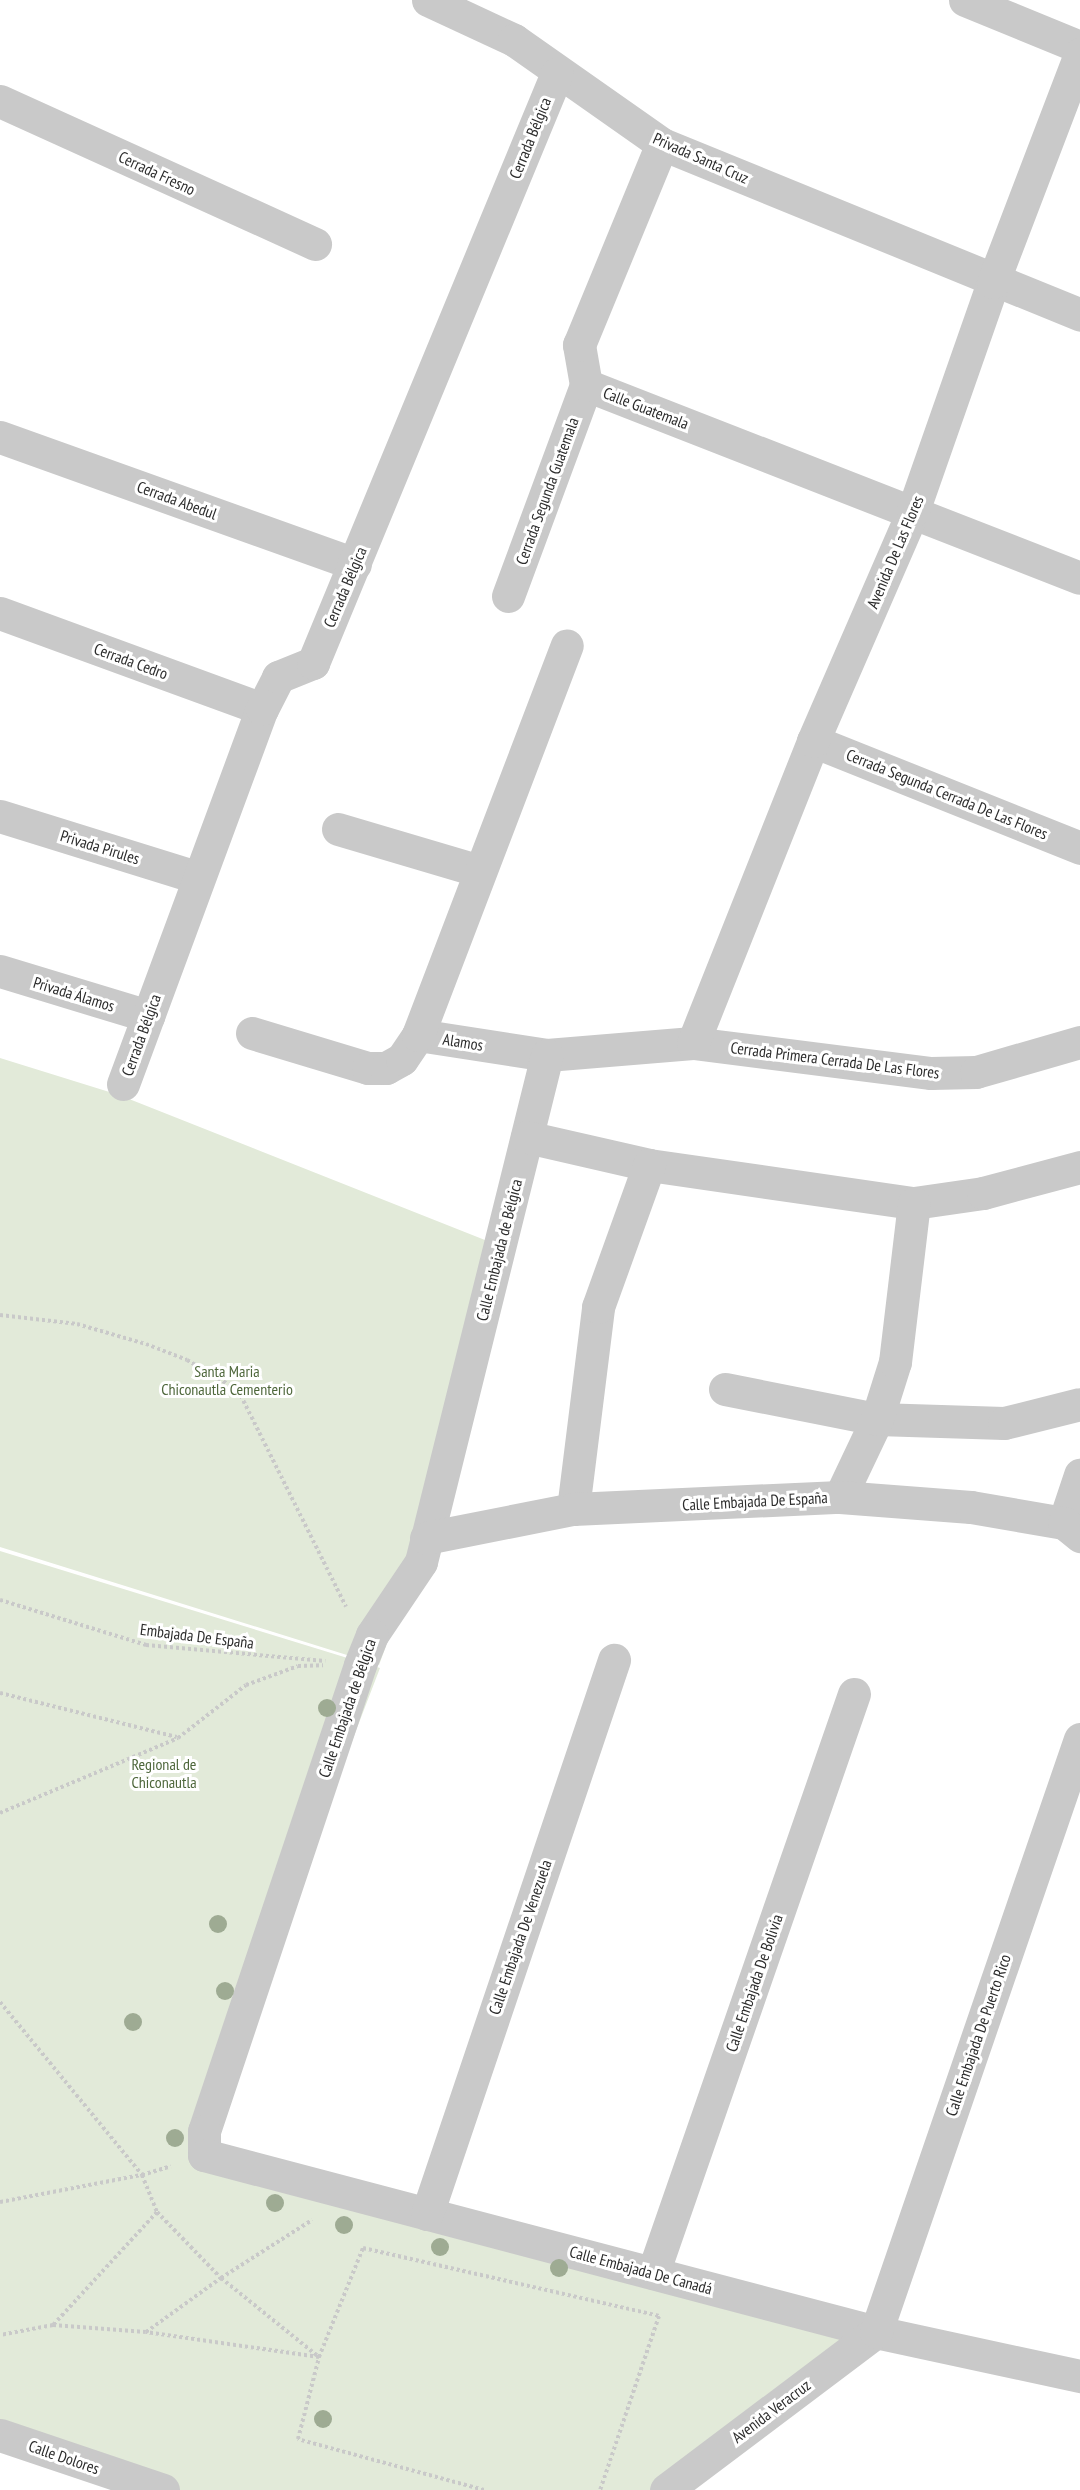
<!DOCTYPE html>
<html>
<head>
<meta charset="utf-8">
<style>
  body { margin:0 }
  #map { position:relative; width:1080px; height:2490px; overflow:hidden; background:#fff; font-family:"PT Sans Narrow",sans-serif }
  div>[style] { position:absolute }
  .green>* { inset:0; background:#e2ead9 }
  .path>* { height:4px; margin-top:-2px; transform-origin:0; background:repeating-linear-gradient(90deg,#c9c9c9 0 3px,transparent 0 6px) }
  .minor>* { height:33px; margin:-16.5px; padding:0 16.5px; transform-origin:16.5px; border-radius:16.5px; background:#c9c9c9 }
  .trees>* { width:18px; height:18px; margin:-9px; border-radius:50%; background:#9eab93 }
  span { translate:-50% -50%; white-space:nowrap; text-align:center; line-height:1.15; -webkit-text-stroke:6px #fff; paint-order:stroke }
  .street-label { font-size:16px; color:#2c2c2c }
  .park-label { font-size:16px; color:#4e673b }
</style>
</head>
<body>
<div id="map">
  <div class="green">
    <i style="clip-path:polygon(0 1058px,119px 1095px,495px 1244px,419px 1561px,384px 1619px,386px 1646px,379px 1665px,0 1547px)"></i>
    <i style="clip-path:polygon(0 1551px,380px 1668px,202px 2132px,202px 2156px,876px 2334px,666px 2490px,178px 2490px,0 2427px)"></i>
  </div>
  <div class="path">
    <i style="left:0;top:1315px;width:78px;rotate:6.7deg"></i>
    <i style="left:77px;top:1324px;width:72px;rotate:16.2deg"></i>
    <i style="left:146px;top:1344px;width:44px;rotate:21.3deg"></i>
    <i style="left:187px;top:1360px;width:59px;rotate:30.5deg"></i>
    <i style="left:238px;top:1390px;width:242px;rotate:63.5deg"></i>
    <i style="left:0;top:1600px;width:153px;rotate:17.1deg"></i>
    <i style="left:146px;top:1645px;width:180px;rotate:5.1deg"></i>
    <i style="left:0;top:1693px;width:182px;rotate:14deg"></i>
    <i style="left:0;top:1813px;width:193px;rotate:-22.8deg"></i>
    <i style="left:178px;top:1738px;width:86px;rotate:-37.9deg"></i>
    <i style="left:246px;top:1685px;width:55px;rotate:-20.1deg"></i>
    <i style="left:298px;top:1666px;width:25px;rotate:-2deg"></i>
    <i style="left:0;top:2002px;width:224px;rotate:50.6deg"></i>
    <i style="left:142px;top:2175px;width:30px;rotate:-17deg"></i>
    <i style="left:0;top:2202px;width:145px;rotate:-10.8deg"></i>
    <i style="left:142px;top:2175px;width:40px;rotate:68deg"></i>
    <i style="left:157px;top:2212px;width:154px;rotate:132.6deg"></i>
    <i style="left:53px;top:2325px;width:54px;rotate:169.3deg"></i>
    <i style="left:157px;top:2212px;width:92px;rotate:45.9deg"></i>
    <i style="left:221px;top:2278px;width:108px;rotate:-32.5deg"></i>
    <i style="left:53px;top:2325px;width:93px;rotate:4.3deg"></i>
    <i style="left:146px;top:2332px;width:92px;rotate:-35.8deg"></i>
    <i style="left:221px;top:2278px;width:126px;rotate:38.9deg"></i>
    <i style="left:319px;top:2357px;width:175px;rotate:-171.8deg"></i>
    <i style="left:484px;top:2490px;width:193px;rotate:-164.7deg"></i>
    <i style="left:298px;top:2439px;width:85px;rotate:-75.6deg"></i>
    <i style="left:319px;top:2357px;width:118px;rotate:-68deg"></i>
    <i style="left:363px;top:2248px;width:304px;rotate:12.9deg"></i>
    <i style="left:659px;top:2316px;width:184px;rotate:108.7deg"></i>
  </div>
  <div class="minor">
    <i style="left:428px;top:0;width:95px;rotate:24.9deg"></i>
    <i style="left:514px;top:40px;width:181px;rotate:35.1deg"></i>
    <i style="left:662px;top:144px;width:452px;rotate:22.2deg"></i>
    <i style="left:965px;top:0;width:124px;rotate:22.2deg"></i>
    <i style="left:0;top:101px;width:346px;rotate:24.4deg"></i>
    <i style="left:586px;top:385px;width:530px;rotate:21.34deg"></i>
    <i style="left:0;top:437px;width:377px;rotate:19.7deg"></i>
    <i style="left:508px;top:596px;width:225px;rotate:-69.7deg"></i>
    <i style="left:586px;top:385px;width:41px;rotate:-99.9deg"></i>
    <i style="left:579px;top:345px;width:217px;rotate:-67.6deg"></i>
    <i style="left:0;top:613px;width:279px;rotate:20.1deg"></i>
    <i style="left:813px;top:741px;width:288px;rotate:21.8deg"></i>
    <i style="left:0;top:816px;width:208px;rotate:17.3deg"></i>
    <i style="left:338px;top:829px;width:148px;rotate:16.5deg"></i>
    <i style="left:0;top:971px;width:155px;rotate:16.9deg"></i>
    <i style="left:252px;top:1033px;width:121px;rotate:16.8deg"></i>
    <i style="left:368px;top:1068px;width:18px"></i>
    <i style="left:386px;top:1068px;width:18px;rotate:-29deg"></i>
    <i style="left:402px;top:1059px;width:29px;rotate:-56deg"></i>
    <i style="left:418px;top:1035px;width:131px;rotate:8.8deg"></i>
    <i style="left:547px;top:1055px;width:146px;rotate:-4.7deg"></i>
    <i style="left:693px;top:1043px;width:240px;rotate:7.2deg"></i>
    <i style="left:931px;top:1073px;width:45px;rotate:-1.3deg"></i>
    <i style="left:976px;top:1072px;width:108px;rotate:-16.1deg"></i>
    <i style="left:418px;top:1035px;width:417px;rotate:-69.1deg"></i>
    <i style="left:693px;top:1043px;width:325px;rotate:-68.3deg"></i>
    <i style="left:813px;top:741px;width:251px;rotate:-66.5deg"></i>
    <i style="left:913px;top:511px;width:243px;rotate:-70.7deg"></i>
    <i style="left:993px;top:282px;width:244px;rotate:-69.1deg"></i>
    <i style="left:547px;top:1055px;width:522px;rotate:103.96deg"></i>
    <i style="left:421px;top:1562px;width:88px;rotate:123.9deg"></i>
    <i style="left:372px;top:1635px;width:32px;rotate:112deg"></i>
    <i style="left:360px;top:1665px;width:491px;rotate:108.5deg"></i>
    <i style="left:204px;top:2131px;width:24px;rotate:90deg"></i>
    <i style="left:204px;top:2155px;width:695px;rotate:14.76deg"></i>
    <i style="left:876px;top:2332px;width:209px;rotate:12.2deg"></i>
    <i style="left:123px;top:1084px;width:400px;rotate:-69.7deg"></i>
    <i style="left:262px;top:709px;width:36px;rotate:-63deg"></i>
    <i style="left:278px;top:677px;width:38px;rotate:-22deg"></i>
    <i style="left:313px;top:663px;width:638px;rotate:-67.53deg"></i>
    <i style="left:527px;top:1137px;width:125px;rotate:12.9deg"></i>
    <i style="left:649px;top:1165px;width:268px;rotate:8.2deg"></i>
    <i style="left:914px;top:1203px;width:70px;rotate:-8.2deg"></i>
    <i style="left:983px;top:1193px;width:100px;rotate:-15deg"></i>
    <i style="left:725px;top:1389px;width:155px;rotate:11.2deg"></i>
    <i style="left:877px;top:1419px;width:127px;rotate:1.8deg"></i>
    <i style="left:1004px;top:1423px;width:78px;rotate:-14deg"></i>
    <i style="left:840px;top:1497px;width:86px;rotate:-64.6deg"></i>
    <i style="left:877px;top:1419px;width:60px;rotate:-72.5deg"></i>
    <i style="left:895px;top:1362px;width:160px;rotate:-83.2deg"></i>
    <i style="left:573px;top:1509px;width:204px;rotate:-82.9deg"></i>
    <i style="left:598px;top:1307px;width:151px;rotate:-70.2deg"></i>
    <i style="left:1064px;top:1523px;width:51px;rotate:-71.6deg"></i>
    <i style="left:426px;top:1538px;width:150px;rotate:-11.2deg"></i>
    <i style="left:573px;top:1509px;width:267px;rotate:-2.6deg"></i>
    <i style="left:840px;top:1497px;width:131px;rotate:4.4deg"></i>
    <i style="left:971px;top:1507px;width:94px;rotate:9.8deg"></i>
    <i style="left:1064px;top:1523px;width:21px;rotate:39deg"></i>
    <i style="left:427px;top:2214px;width:585px;rotate:-71.35deg"></i>
    <i style="left:653px;top:2273px;width:613px;rotate:-70.86deg"></i>
    <i style="left:0;top:2435px;width:172px;rotate:18.6deg"></i>
    <i style="left:666px;top:2490px;width:263px;rotate:-37deg"></i>
    <i style="left:876px;top:2332px;width:627px;rotate:-71.02deg"></i>
  </div>
  <div class="trees">
    <i style="left:327px;top:1708px"></i>
    <i style="left:218px;top:1924px"></i>
    <i style="left:225px;top:1991px"></i>
    <i style="left:133px;top:2022px"></i>
    <i style="left:175px;top:2138px"></i>
    <i style="left:275px;top:2203px"></i>
    <i style="left:344px;top:2225px"></i>
    <i style="left:440px;top:2247px"></i>
    <i style="left:559px;top:2268px"></i>
    <i style="left:323px;top:2419px"></i>
  </div>
  <div class="street-label">
    <span style="left:530px;top:138px;rotate:-68deg">Cerrada Bélgica</span>
    <span style="left:701px;top:158px;rotate:24deg">Privada Santa Cruz</span>
    <span style="left:157px;top:173px;rotate:25deg">Cerrada Fresno</span>
    <span style="left:646px;top:408px;rotate:21deg">Calle Guatemala</span>
    <span style="left:547px;top:491px;rotate:-70deg">Cerrada Segunda Guatemala</span>
    <span style="left:177px;top:500px;rotate:20deg">Cerrada Abedul</span>
    <span style="left:895px;top:552px;rotate:-67deg">Avenida De Las Flores</span>
    <span style="left:345px;top:587px;rotate:-67deg">Cerrada Bélgica</span>
    <span style="left:131px;top:661px;rotate:20deg">Cerrada Cedro</span>
    <span style="left:947px;top:794px;rotate:22deg">Cerrada Segunda Cerrada De Las Flores</span>
    <span style="left:100px;top:847px;rotate:17deg">Privada Pirules</span>
    <span style="left:74px;top:994px;rotate:17deg">Privada Álamos</span>
    <span style="left:141px;top:1035px;rotate:-70deg">Cerrada Bélgica</span>
    <span style="left:463px;top:1042px;rotate:9deg">Alamos</span>
    <span style="left:835px;top:1060px;rotate:7deg">Cerrada Primera Cerrada De Las Flores</span>
    <span style="left:499px;top:1250px;rotate:-76deg">Calle Embajada de Bélgica</span>
    <span style="left:755px;top:1501px;rotate:-3deg">Calle Embajada De España</span>
    <span style="left:197px;top:1636px;rotate:7deg">Embajada De España</span>
    <span style="left:347px;top:1708px;rotate:-71deg">Calle Embajada de Bélgica</span>
    <span style="left:520px;top:1937px;rotate:-71deg">Calle Embajada De Venezuela</span>
    <span style="left:754px;top:1983px;rotate:-71deg">Calle Embajada De Bolivia</span>
    <span style="left:978px;top:2035px;rotate:-71deg">Calle Embajada De Puerto Rico</span>
    <span style="left:641px;top:2270px;rotate:15deg">Calle Embajada De Canadá</span>
    <span style="left:771px;top:2411px;rotate:-37deg">Avenida Veracruz</span>
    <span style="left:64px;top:2457px;rotate:19deg">Calle Dolores</span>
  </div>
  <div class="park-label">
    <span style="left:227px;top:1380px">Santa Maria<br>Chiconautla Cementerio</span>
    <span style="left:164px;top:1773px">Regional de<br>Chiconautla</span>
  </div>
</div>
</body>
</html>
